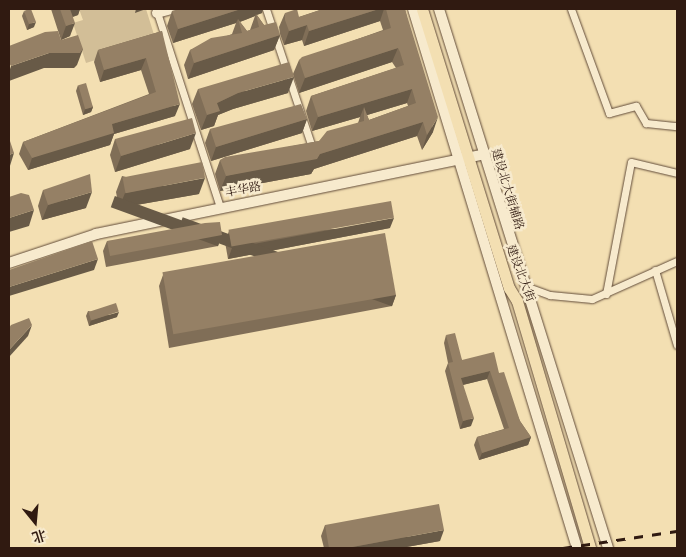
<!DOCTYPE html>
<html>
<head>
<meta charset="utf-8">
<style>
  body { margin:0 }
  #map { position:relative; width:686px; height:557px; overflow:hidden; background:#f3dfb2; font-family:"Libre Caslon Text","Noto Serif SC",serif }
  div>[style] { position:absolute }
  .green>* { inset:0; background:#d2be97 }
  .roads { filter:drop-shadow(0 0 1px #614b39) drop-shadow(0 0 1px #614b39) }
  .street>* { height:7px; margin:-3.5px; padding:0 3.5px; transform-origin:3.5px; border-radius:3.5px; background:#f7eacd }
  .secondary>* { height:10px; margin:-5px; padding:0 5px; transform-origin:5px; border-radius:5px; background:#f7eacd }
  .primary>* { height:11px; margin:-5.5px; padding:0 5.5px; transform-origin:5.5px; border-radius:5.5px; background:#f3dfb2 }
  .rail>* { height:2.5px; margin-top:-1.25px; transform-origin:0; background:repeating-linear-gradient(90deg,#301a11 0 9px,transparent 0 18px) }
  .wall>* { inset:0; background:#806e57 }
  .shaded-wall>* { inset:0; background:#685a47; transform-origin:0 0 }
  .building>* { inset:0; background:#958065; transform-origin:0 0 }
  span { translate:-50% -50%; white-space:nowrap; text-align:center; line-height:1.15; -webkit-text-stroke:5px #f7eacd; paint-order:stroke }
  .street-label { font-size:12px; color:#301a11 }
  .frame { position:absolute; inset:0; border:10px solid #301a11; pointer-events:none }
  .north { position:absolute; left:10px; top:497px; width:50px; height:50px; -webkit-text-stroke:4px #f7eacd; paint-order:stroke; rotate:163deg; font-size:14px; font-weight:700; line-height:20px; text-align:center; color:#301a11 }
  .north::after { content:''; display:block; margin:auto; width:18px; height:22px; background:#301a11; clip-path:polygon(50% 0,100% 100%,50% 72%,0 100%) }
</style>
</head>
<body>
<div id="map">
  <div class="green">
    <i style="clip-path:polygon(79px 9px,146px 9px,156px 41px,86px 63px,73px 23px,83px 20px)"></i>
  </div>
  <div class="roads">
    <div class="street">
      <i style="left:156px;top:9px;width:208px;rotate:72.1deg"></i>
      <i style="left:266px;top:9px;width:149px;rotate:71.6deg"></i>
      <i style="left:571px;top:9px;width:111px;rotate:69.9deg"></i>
      <i style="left:609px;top:113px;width:28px;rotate:-15deg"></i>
      <i style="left:636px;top:106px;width:20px;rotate:60deg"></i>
      <i style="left:646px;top:123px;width:31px;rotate:6deg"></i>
      <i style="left:655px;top:270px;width:78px;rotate:73.7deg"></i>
      <i style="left:525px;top:286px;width:27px;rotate:20deg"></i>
      <i style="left:550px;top:295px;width:42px;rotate:5.4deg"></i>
      <i style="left:592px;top:299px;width:93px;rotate:-24.1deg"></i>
      <i style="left:606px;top:294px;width:134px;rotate:-79.3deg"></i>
      <i style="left:631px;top:162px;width:47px;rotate:13.4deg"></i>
    </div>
    <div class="secondary">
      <i style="left:413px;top:9px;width:563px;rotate:73.08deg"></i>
      <i style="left:439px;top:9px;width:565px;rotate:72.59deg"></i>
      <i style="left:157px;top:13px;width:15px;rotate:-16deg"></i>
      <i style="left:9px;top:263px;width:92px;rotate:-18.4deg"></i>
      <i style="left:96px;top:234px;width:397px;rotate:-11.6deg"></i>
    </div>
    <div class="primary">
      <i style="left:422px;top:9px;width:292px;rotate:72.7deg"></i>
      <i style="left:509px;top:288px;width:15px;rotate:58deg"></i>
      <i style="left:517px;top:301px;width:258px;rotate:73.5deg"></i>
    </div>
  </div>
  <div class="rail">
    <i style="left:563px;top:548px;width:115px;rotate:-8.5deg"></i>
  </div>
  <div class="wall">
    <i style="clip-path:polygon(51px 9px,80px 9px,78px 15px,73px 17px,70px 36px,61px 40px)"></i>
    <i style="clip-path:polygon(evenodd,181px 9px,263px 9px,262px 13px,257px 15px,264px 25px,280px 35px,274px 50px,188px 79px,184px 65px,190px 50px,232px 34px,236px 23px,173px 43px,167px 26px,172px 11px,181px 9px,255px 16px,250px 30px,247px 31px,240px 22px,255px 16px)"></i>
    <i style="clip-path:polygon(evenodd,323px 9px,405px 9px,433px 132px,422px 150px,417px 136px,314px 169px,311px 174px,220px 191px,215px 174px,220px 160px,319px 141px,358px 123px,360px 117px,312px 131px,306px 111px,311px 96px,396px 68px,392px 62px,299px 93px,293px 74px,299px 60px,383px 30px,380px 21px,304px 46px,302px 40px,284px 45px,280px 34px,279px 27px,285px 13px,299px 17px,323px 9px,407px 103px,408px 106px,369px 120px,367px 115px,407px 103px)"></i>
    <i style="clip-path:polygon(24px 11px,34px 27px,27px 30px,22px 16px)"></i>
    <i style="clip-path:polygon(162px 31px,175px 116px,114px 134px,110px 145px,28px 170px,19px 154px,23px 142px,149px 94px,141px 70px,100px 82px,94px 62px,98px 50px)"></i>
    <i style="clip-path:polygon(78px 85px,93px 107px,91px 112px,83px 115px,76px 91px)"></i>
    <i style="clip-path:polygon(198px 89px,288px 93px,233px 109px,218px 115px,214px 126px,201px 130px,192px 104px)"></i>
    <i style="clip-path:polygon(307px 119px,302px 133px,211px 161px,205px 143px,210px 129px)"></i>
    <i style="clip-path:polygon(115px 139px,190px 149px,115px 172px,110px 155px)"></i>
    <i style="clip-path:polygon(122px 176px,199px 194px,119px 208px,116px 192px)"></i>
    <i style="clip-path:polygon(43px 190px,86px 208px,42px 220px,38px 206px)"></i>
    <i style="clip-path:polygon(390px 228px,228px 259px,225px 242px,229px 231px)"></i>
    <i style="clip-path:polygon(222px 235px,218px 246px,106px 267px,103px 251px,107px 241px)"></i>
    <i style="clip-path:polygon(163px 275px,396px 295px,392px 306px,169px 348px,159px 286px)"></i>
    <i style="clip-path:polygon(88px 311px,117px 317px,89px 326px,86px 316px)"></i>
    <i style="clip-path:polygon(446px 335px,462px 360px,499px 373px,520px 421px,531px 437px,528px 445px,479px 460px,474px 445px,477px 437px,504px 429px,487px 379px,463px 385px,471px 426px,460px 429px,445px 371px,448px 363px,444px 343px)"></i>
    <i style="clip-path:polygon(325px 525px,440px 541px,401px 548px,324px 548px,321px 536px)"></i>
  </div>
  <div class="shaded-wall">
    <i style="clip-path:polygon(68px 9px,80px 9px,78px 15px,65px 19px)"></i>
    <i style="clip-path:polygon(136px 9px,146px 9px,135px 13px)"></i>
    <i style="clip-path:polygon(241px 9px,263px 9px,262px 13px,256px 15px,256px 14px,255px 16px,245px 20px,239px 22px,238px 19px,236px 23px,173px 43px,178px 29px)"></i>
    <i style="clip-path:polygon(379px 9px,384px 9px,380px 21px,304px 46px,309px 31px)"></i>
    <i style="clip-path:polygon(36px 22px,34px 27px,27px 30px,29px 24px)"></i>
    <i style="clip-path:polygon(75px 23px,70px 36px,61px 40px,66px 26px)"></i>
    <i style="clip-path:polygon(307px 25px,302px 40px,284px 45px,289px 31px)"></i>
    <i style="clip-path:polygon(280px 35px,274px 50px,188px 79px,194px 63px)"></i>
    <i style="clip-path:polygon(398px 48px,392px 62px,299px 93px,305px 78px)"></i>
    <i style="clip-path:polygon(83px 49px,77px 65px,74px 68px,44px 68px,9px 81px,9px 72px,11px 66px,49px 53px)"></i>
    <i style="clip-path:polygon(146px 58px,141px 70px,100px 82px,104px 70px)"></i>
    <i style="clip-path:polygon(294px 77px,288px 93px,233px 109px,218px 115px,214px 126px,201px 130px,207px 115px,217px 103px,238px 93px)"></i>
    <i style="clip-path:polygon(412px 89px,407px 103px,364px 116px,364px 107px,360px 117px,312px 131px,318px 117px)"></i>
    <i style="clip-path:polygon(180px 104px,175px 116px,114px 134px,110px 145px,28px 170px,32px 158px,112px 124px)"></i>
    <i style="clip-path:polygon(93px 107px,91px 112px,83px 115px,85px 109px)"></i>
    <i style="clip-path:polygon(438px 117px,433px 132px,422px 150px,427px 135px)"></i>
    <i style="clip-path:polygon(307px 119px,302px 133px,211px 161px,216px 147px)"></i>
    <i style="clip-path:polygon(423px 122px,417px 136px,314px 169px,311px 174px,220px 191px,226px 176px,320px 154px)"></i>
    <i style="clip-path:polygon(196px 133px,190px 149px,115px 172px,121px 156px)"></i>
    <i style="clip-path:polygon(14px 153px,9px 169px,9px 155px)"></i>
    <i style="clip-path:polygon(205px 178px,199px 194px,119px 208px,125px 193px)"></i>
    <i style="clip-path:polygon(92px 192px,86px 208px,42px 220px,48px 205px)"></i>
    <i style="clip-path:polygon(34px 210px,29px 226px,9px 232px,9px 218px)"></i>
    <i style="clip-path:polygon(394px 218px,390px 228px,228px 259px,232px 248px)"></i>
    <i style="left:222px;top:235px;width:12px;height:114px;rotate:110deg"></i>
    <i style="clip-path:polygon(98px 259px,94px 270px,9px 296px,9px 287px)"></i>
    <i style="left:396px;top:295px;width:12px;height:227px;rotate:110deg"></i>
    <i style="clip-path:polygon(119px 312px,117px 317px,89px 326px,91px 320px)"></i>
    <i style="clip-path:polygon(32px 325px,28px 336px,9px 357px,9px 350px)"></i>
    <i style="clip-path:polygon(490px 371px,487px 379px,458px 386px,461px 378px)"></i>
    <i style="clip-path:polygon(474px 418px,471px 426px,460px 429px,463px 421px)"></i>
    <i style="clip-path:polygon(531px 437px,528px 445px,479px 460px,482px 453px)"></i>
    <i style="clip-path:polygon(444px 530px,440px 541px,401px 548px,347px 548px)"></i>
  </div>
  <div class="building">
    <i style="clip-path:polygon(29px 9px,31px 9px,36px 22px,29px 24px,24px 11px)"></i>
    <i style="clip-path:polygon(60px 9px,70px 9px,75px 23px,66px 26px)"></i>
    <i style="clip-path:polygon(181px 9px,241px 9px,178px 29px,172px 11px)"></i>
    <i style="clip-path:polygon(297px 9px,299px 17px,323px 9px,379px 9px,309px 31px,307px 25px,289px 31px,285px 20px,285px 13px)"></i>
    <i style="clip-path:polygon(386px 9px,405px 9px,438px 117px,427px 135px,423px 122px,320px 154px,317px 159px,226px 176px,220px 160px,225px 157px,319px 141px,327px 131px,364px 121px,364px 107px,369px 120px,416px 103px,412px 89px,318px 117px,311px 96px,404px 65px,400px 52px,398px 48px,305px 78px,299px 60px,302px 57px,391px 28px)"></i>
    <i style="clip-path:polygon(256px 14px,264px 25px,276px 22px,280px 35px,194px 63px,190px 50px,211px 38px,242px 33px,238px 19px,247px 31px,259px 27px)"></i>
    <i style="clip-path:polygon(58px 31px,61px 40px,78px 35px,83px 49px,80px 53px,49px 53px,11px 66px,9px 63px,9px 46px,45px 32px)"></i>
    <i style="clip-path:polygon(162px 31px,180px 104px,112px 124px,114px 133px,32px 158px,23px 142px,156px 92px,146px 58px,104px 70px,98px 50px)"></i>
    <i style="clip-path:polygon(289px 62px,294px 77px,238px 93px,217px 103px,220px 111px,207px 115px,198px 89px)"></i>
    <i style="left:86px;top:83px;width:25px;height:8px;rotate:74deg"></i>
    <i style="clip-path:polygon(301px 104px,307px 119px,216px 147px,210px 129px)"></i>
    <i style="clip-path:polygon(192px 118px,196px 133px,121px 156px,115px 139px)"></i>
    <i style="clip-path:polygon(9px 138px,14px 153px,9px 155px)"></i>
    <i style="left:202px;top:162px;width:16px;height:81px;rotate:79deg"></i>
    <i style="clip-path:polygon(90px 174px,92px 192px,48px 205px,43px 190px)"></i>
    <i style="clip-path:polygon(21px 193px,29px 195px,34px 210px,9px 218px,9px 197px)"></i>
    <i style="left:391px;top:201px;width:17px;height:165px;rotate:80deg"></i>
    <i style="clip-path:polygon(220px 222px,222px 235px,110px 256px,107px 241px,205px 223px)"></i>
    <i style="left:385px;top:233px;width:63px;height:226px;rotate:80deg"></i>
    <i style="clip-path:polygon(92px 241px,98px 259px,9px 287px,9px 270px)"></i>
    <i style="left:116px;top:303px;width:9px;height:29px;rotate:72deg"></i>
    <i style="clip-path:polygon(29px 318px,32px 325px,9px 350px,9px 328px,11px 325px)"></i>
    <i style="clip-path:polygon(455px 333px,462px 360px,494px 352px,499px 373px,504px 372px,520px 421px,531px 437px,482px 453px,477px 437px,509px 428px,490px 371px,461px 378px,474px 418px,463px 421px,448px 363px,453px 362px,446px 335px)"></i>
    <i style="clip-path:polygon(439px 504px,444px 530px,347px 548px,329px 548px,325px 525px)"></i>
  </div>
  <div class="street-label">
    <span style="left:243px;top:189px;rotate:-11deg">丰华路</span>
    <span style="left:508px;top:189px;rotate:73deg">建设北大街辅路</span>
    <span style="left:521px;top:273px;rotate:69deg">建设北大街</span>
  </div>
  <div class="frame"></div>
  <div class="north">北</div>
</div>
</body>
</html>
